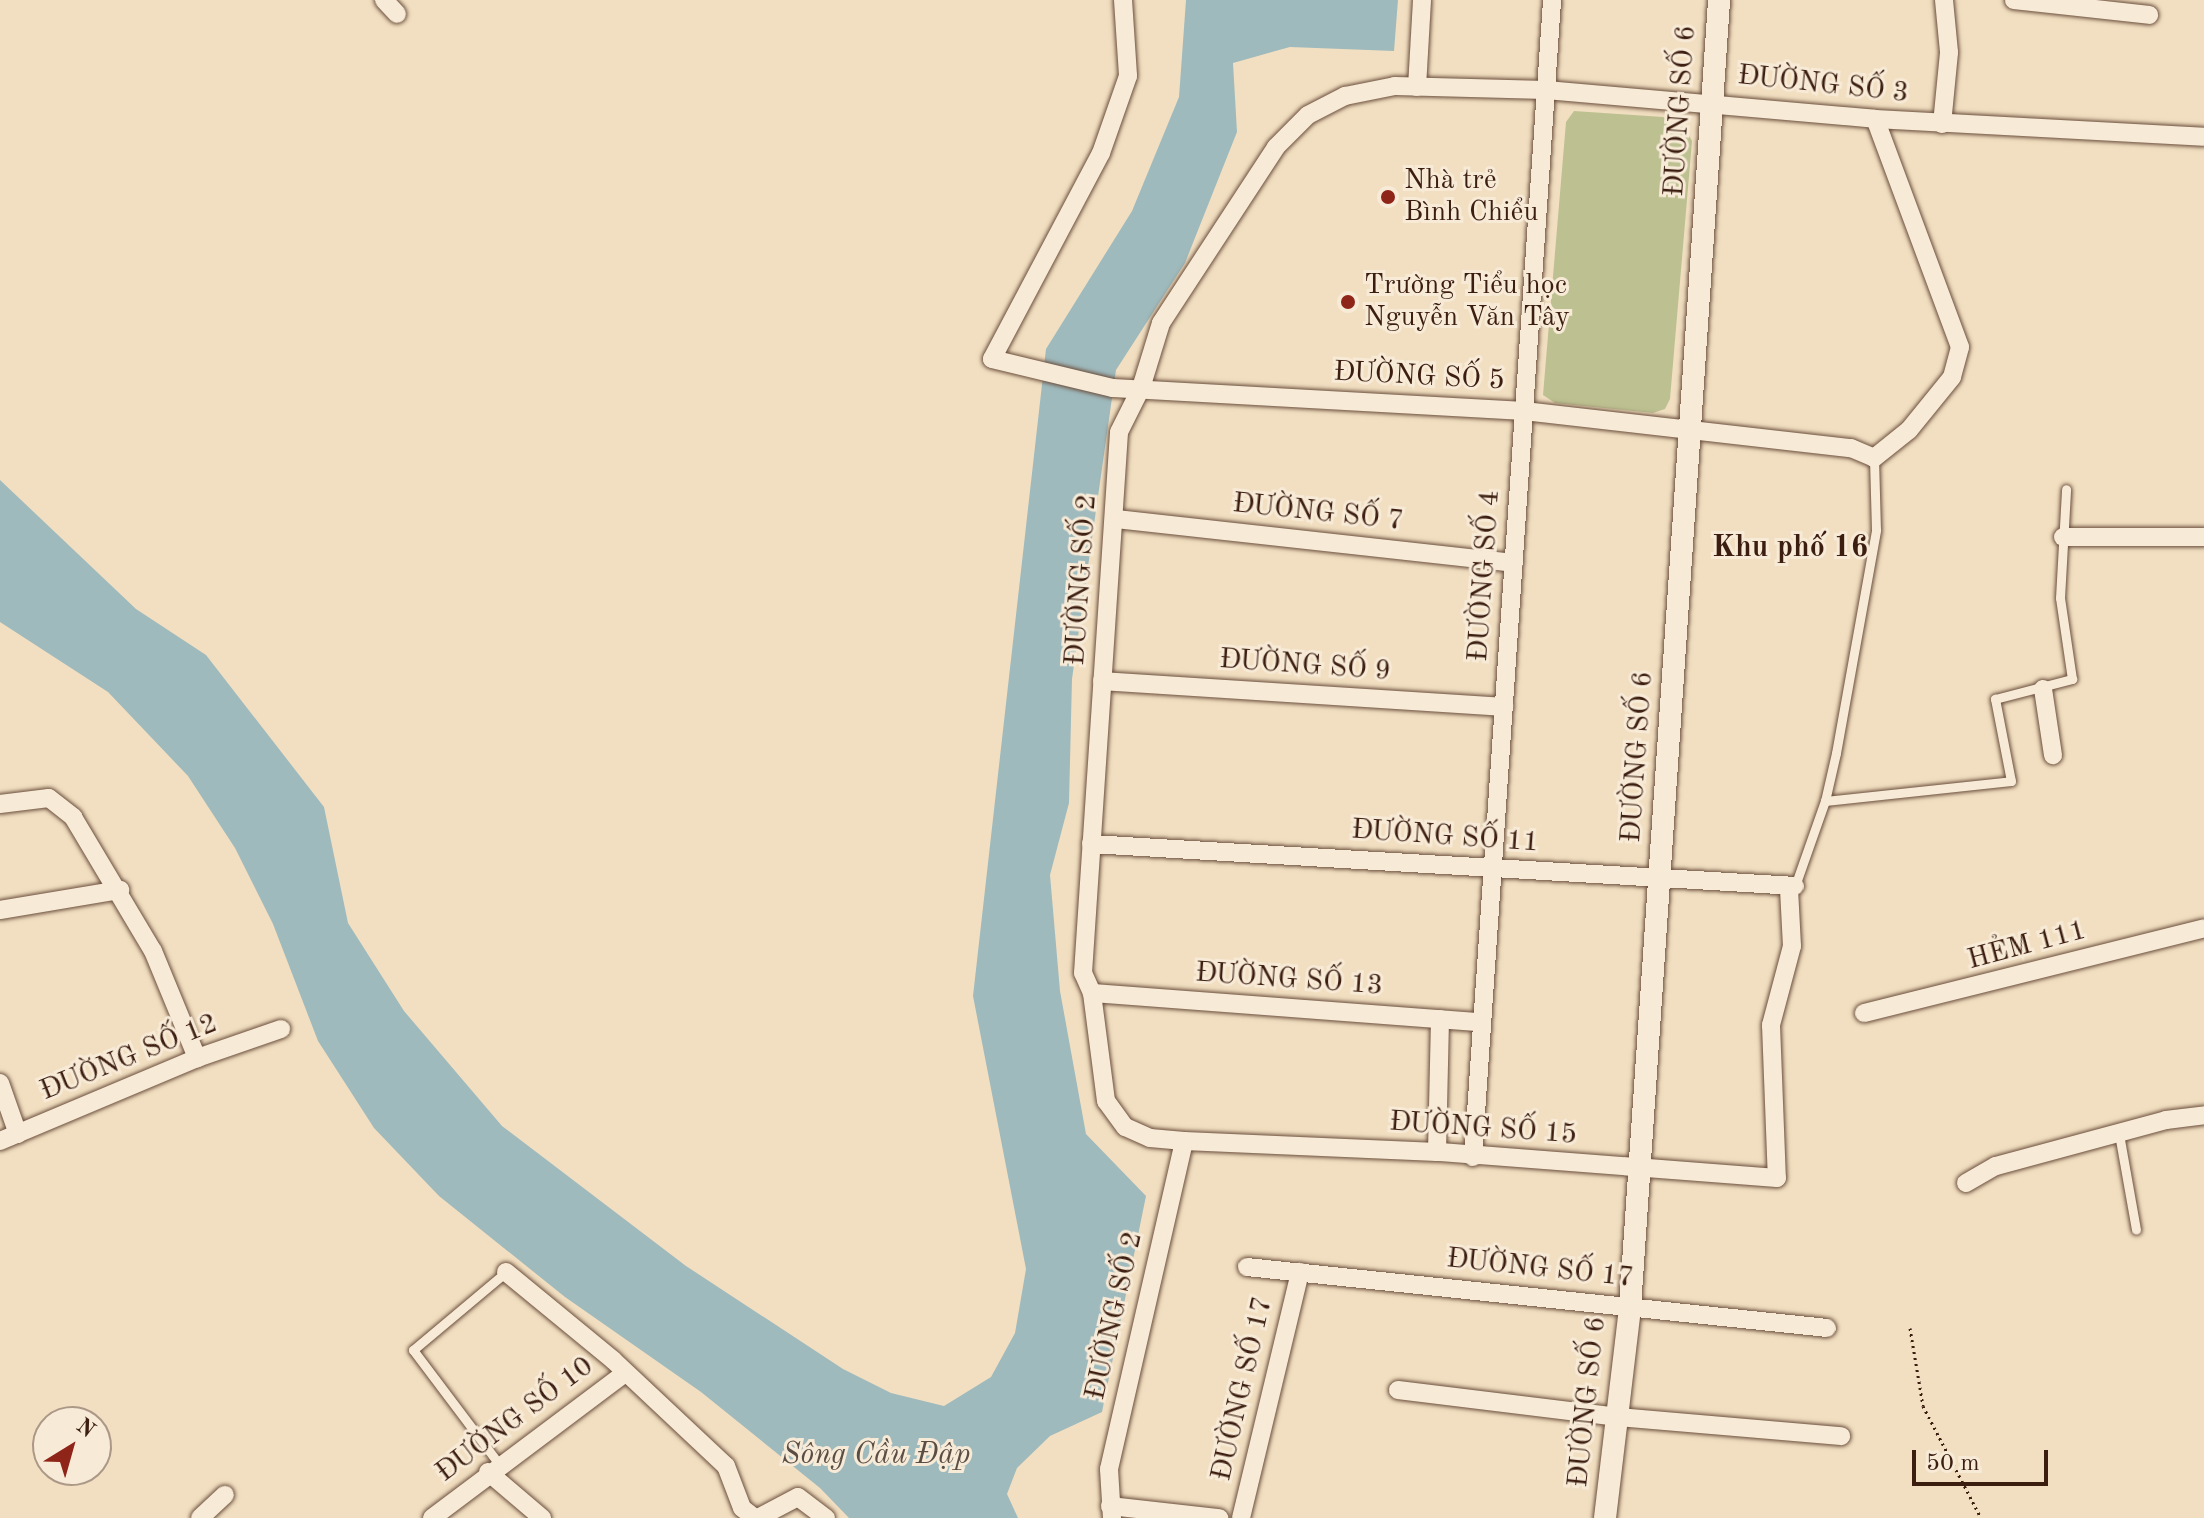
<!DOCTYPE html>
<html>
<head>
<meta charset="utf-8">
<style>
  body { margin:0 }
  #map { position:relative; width:2204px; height:1518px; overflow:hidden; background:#f2dfc1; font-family:"Old Standard TT",serif }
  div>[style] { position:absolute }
  .green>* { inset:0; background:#bdc191 }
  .water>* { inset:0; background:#9fbabd }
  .path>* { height:3px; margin-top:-1.5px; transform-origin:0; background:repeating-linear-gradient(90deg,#3c1e10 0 2px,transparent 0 6px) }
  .roads { filter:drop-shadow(0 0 2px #6a4e3c) drop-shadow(0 0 2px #6a4e3c) }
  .service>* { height:9px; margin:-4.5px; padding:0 4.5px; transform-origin:4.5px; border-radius:4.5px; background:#f7ead7 }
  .minor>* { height:18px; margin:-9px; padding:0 9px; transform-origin:9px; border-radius:9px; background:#f7ead7 }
  .tertiary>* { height:22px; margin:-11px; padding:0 11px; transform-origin:11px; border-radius:11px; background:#f7ead7 }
  .dots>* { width:22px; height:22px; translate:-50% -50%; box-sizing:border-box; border:4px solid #f7ead7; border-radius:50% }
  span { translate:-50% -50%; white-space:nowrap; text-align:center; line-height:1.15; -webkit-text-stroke:6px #f7ead7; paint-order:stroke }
  .street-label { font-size:28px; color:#3c1e10 }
  .poi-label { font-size:28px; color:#3c1e10 }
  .left { translate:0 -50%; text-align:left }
  .neighbourhood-label { font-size:30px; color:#3c1e10; font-weight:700 }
  .water-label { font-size:30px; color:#5a4d44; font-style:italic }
  .north { position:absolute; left:32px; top:1406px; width:80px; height:80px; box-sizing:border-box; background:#f7ead7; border:2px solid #ac9887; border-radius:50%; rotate:37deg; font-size:22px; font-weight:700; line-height:32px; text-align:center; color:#3c1e10 }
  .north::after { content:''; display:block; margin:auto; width:28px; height:36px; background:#8f2418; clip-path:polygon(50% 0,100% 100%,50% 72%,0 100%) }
  .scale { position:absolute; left:1912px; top:1450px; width:136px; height:36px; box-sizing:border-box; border:4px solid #3c1e10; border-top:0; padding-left:10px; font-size:24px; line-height:28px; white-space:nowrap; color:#3c1e10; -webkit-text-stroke:6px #f7ead7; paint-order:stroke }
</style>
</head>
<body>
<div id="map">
  <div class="green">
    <i style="clip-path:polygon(1574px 111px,1663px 117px,1686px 130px,1692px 141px,1670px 399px,1665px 409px,1653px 413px,1555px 403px,1543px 395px,1566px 122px)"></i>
  </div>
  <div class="water">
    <i style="clip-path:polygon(1186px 0,1398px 0,1394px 51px,1290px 47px,1233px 63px,1237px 132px,1185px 263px,1116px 370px,1072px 679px,1069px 803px,1050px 875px,1060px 991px,1086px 1134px,1146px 1196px,1102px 1412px,1050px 1436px,1017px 1468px,1007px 1494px,1018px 1518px,849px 1518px,820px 1488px,701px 1392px,565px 1297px,439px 1196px,374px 1128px,318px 1041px,273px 924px,235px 848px,188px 776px,108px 692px,0 622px,0 480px,136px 609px,206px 655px,324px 807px,348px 923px,404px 1011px,502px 1126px,686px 1266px,843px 1369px,891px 1393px,944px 1406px,991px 1377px,1015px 1333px,1026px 1269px,973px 996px,1046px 349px,1132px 211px,1179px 97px)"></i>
  </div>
  <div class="path">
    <i style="left:1910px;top:1328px;width:79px;rotate:80.5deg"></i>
    <i style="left:1923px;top:1406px;width:126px;rotate:62.6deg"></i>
  </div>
  <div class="roads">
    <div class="service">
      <i style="left:1825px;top:801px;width:187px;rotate:-6.1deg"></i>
      <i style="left:2011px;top:781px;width:84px;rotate:-101deg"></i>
      <i style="left:1995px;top:699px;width:80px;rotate:-14.6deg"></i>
      <i style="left:2072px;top:679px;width:82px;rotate:-98.4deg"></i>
      <i style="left:2060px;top:598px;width:109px;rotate:-86.8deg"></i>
      <i style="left:1795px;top:886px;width:90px;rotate:-70.6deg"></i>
      <i style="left:1825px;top:801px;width:49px;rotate:-77.1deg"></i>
      <i style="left:1836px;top:753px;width:227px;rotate:-79.8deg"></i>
      <i style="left:1876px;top:530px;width:72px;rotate:-91.6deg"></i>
      <i style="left:2119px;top:1134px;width:97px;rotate:79.9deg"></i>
      <i style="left:499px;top:1464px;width:143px;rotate:-127deg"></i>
      <i style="left:413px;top:1350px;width:121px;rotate:-40deg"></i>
    </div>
    <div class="minor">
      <i style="left:384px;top:0;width:19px;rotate:47deg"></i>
      <i style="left:1123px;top:0;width:76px;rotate:86.2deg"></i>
      <i style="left:1128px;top:76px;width:82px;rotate:109.3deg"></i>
      <i style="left:1101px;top:153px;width:233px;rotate:117.9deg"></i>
      <i style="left:992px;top:359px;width:124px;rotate:13.5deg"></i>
      <i style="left:1113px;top:388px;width:412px;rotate:3.2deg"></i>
      <i style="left:1524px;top:411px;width:329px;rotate:6.5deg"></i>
      <i style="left:1851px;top:448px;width:25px;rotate:23deg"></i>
      <i style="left:1874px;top:458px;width:45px;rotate:-38.7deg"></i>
      <i style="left:1909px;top:430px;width:68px;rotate:-50.9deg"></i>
      <i style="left:1952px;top:377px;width:31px;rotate:-75deg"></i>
      <i style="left:1960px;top:347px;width:243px;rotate:-110.4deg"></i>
      <i style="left:2014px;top:0;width:136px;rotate:6.3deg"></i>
      <i style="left:1417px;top:87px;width:87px;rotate:-86.7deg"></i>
      <i style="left:1942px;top:124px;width:72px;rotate:-84.4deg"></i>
      <i style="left:1949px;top:52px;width:52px;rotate:-95.5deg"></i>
      <i style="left:1116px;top:519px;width:400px;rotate:6.3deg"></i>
      <i style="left:2063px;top:537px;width:141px"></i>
      <i style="left:1102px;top:681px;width:403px;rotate:3.7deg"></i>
      <i style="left:2043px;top:689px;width:67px;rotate:81.4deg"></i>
      <i style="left:0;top:804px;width:49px;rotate:-7deg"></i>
      <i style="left:49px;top:798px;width:31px;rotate:38deg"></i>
      <i style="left:73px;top:817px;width:156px;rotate:59.2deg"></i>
      <i style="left:153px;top:951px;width:116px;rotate:67.6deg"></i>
      <i style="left:1091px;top:844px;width:705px;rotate:3.41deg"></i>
      <i style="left:1789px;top:889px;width:57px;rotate:87deg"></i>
      <i style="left:1792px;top:946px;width:82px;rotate:104.9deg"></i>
      <i style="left:1771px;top:1025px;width:153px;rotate:87.8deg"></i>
      <i style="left:1777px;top:1178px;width:341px;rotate:-175.6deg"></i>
      <i style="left:1437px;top:1152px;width:253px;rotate:-177.5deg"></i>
      <i style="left:1184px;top:1141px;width:34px;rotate:-175deg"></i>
      <i style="left:1150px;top:1138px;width:27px;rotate:-156deg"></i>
      <i style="left:1125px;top:1127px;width:32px;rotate:-126deg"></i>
      <i style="left:1106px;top:1101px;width:109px;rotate:-97.4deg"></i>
      <i style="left:1092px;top:993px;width:22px;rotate:-114deg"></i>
      <i style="left:1083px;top:973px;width:542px;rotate:-86.19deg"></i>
      <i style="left:1119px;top:432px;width:49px;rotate:-63.4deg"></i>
      <i style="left:1141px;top:388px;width:68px;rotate:-72.9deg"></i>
      <i style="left:1161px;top:323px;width:210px;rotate:-56.8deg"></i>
      <i style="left:1276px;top:147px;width:45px;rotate:-45deg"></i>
      <i style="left:1308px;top:115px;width:42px;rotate:-27.2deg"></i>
      <i style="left:1345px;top:96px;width:51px;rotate:-11.3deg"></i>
      <i style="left:1395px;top:86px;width:151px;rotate:1.5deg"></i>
      <i style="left:1546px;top:90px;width:330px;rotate:5deg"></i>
      <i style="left:1875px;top:119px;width:329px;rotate:3.1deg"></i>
      <i style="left:0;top:910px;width:122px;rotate:-9.5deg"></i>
      <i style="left:1092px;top:993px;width:390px;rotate:4.3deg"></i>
      <i style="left:1864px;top:1013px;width:350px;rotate:-14deg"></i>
      <i style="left:0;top:1083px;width:54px;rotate:70.6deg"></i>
      <i style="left:0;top:1141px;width:214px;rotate:-22.8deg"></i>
      <i style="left:197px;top:1058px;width:89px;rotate:-19deg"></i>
      <i style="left:1437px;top:1152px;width:133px;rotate:-88.7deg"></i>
      <i style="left:1473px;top:1157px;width:1160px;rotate:-86.09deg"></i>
      <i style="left:1966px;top:1183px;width:34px;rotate:-30deg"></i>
      <i style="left:1996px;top:1166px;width:176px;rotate:-15.1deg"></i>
      <i style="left:2166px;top:1120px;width:38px;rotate:-7deg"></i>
      <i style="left:1247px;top:1267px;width:583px;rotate:6deg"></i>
      <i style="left:506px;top:1272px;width:139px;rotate:39.4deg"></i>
      <i style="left:613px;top:1360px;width:155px;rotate:43.2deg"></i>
      <i style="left:726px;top:1466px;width:45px;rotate:69.1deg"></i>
      <i style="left:742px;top:1508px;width:16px;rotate:38deg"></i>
      <i style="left:1398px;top:1390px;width:222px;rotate:7deg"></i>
      <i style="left:1618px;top:1417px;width:224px;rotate:4.9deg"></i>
      <i style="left:488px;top:1472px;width:71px;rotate:40.4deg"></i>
      <i style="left:1110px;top:1506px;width:110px;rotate:6.3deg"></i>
      <i style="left:200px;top:1518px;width:34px;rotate:-43deg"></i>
      <i style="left:432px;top:1518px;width:240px;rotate:-36.9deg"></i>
      <i style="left:758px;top:1518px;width:45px;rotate:-27.7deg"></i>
      <i style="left:798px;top:1497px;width:35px;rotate:37deg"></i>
      <i style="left:1112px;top:1518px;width:49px;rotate:-93.5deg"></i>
      <i style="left:1109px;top:1469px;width:336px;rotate:-77.1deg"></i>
      <i style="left:1241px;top:1518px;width:253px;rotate:-76.5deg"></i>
    </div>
    <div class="tertiary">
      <i style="left:1605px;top:1518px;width:212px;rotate:-83.2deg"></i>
      <i style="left:1630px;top:1307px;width:1310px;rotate:-86.1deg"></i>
    </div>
  </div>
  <div class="dots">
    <i style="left:1388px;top:197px;background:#8f2418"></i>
    <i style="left:1348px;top:302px;background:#8f2418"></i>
  </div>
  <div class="street-label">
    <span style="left:1823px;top:85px;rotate:6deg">ĐƯỜNG SỐ 3</span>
    <span style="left:1681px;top:111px;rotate:-86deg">ĐƯỜNG SỐ 6</span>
    <span style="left:1419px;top:377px;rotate:3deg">ĐƯỜNG SỐ 5</span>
    <span style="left:1318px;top:513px;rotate:6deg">ĐƯỜNG SỐ 7</span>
    <span style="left:1485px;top:576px;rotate:-86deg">ĐƯỜNG SỐ 4</span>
    <span style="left:1082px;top:580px;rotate:-86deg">ĐƯỜNG SỐ 2</span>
    <span style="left:1305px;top:666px;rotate:4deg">ĐƯỜNG SỐ 9</span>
    <span style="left:1638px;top:757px;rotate:-86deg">ĐƯỜNG SỐ 6</span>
    <span style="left:1445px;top:837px;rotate:4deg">ĐƯỜNG SỐ 11</span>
    <span style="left:2027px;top:946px;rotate:-15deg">HẺM 111</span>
    <span style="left:1289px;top:980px;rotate:4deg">ĐƯỜNG SỐ 13</span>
    <span style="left:129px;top:1058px;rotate:-22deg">ĐƯỜNG SỐ 12</span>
    <span style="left:1483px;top:1129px;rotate:4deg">ĐƯỜNG SỐ 15</span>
    <span style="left:1540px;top:1269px;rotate:6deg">ĐƯỜNG SỐ 17</span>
    <span style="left:1115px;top:1316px;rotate:-77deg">ĐƯỜNG SỐ 2</span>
    <span style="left:1243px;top:1389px;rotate:-77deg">ĐƯỜNG SỐ 17</span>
    <span style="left:1588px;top:1402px;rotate:-84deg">ĐƯỜNG SỐ 6</span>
    <span style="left:515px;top:1420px;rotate:-37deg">ĐƯỜNG SỐ 10</span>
  </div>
  <div class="poi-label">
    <span class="left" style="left:1404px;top:197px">Nhà trẻ<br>Bình Chiểu</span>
    <span class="left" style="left:1364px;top:302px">Trường Tiểu học<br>Nguyễn Văn Tây</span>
  </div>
  <div class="neighbourhood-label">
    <span style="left:1790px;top:548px">Khu phố 16</span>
  </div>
  <div class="water-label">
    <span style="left:876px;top:1455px">Sông Cầu Đập</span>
  </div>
  <div class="north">N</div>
  <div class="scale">50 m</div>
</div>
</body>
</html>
